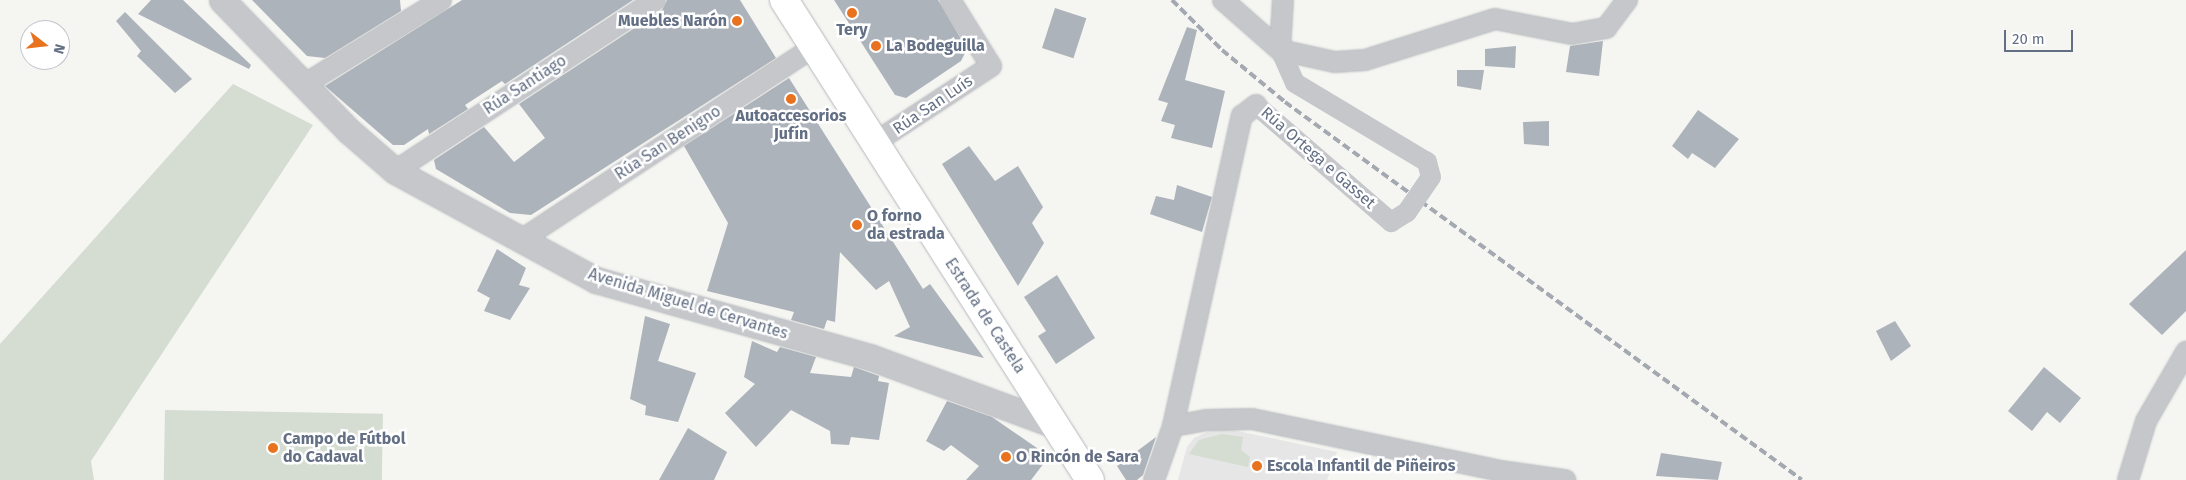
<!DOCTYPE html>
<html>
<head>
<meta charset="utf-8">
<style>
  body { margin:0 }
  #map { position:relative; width:2186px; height:480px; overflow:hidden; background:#f5f5f1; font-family:"Fira Sans",sans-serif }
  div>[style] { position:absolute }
  .built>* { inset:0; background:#e5e6e5 }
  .green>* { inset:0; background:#d5dcd2; transform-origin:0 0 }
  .building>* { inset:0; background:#adb3ba; transform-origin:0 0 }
  .roads { filter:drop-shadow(0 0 1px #b5b8bd) drop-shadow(0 0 1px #b5b8bd) }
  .minor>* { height:20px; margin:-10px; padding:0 10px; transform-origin:10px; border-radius:10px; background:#c5c7cb }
  .tertiary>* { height:25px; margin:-12.5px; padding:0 12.5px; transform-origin:12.5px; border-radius:12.5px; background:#c5c7cb }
  .primary>* { height:28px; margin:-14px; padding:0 14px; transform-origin:14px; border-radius:14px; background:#fff }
  .rail>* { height:4px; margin-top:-2px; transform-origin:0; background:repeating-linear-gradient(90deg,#a4a8b0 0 8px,transparent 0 12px) }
  .minor-bridge>* { height:20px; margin:-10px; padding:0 10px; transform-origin:10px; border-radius:10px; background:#c5c7cb }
  .dots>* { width:14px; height:14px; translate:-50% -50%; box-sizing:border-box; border:2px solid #fff; border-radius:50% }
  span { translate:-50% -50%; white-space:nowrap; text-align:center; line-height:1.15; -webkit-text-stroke:5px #fff; paint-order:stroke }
  .poi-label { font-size:16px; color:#636f84; font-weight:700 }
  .right { translate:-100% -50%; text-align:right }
  .left { translate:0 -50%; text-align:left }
  .street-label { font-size:16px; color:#636f84 }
  .north { position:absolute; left:20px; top:20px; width:50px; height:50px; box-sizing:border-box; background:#fff; border:1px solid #c1c5ce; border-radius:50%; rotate:106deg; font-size:14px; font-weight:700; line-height:20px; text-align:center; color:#636f84 }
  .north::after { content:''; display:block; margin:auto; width:18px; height:22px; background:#e9721e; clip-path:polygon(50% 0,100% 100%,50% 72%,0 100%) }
  .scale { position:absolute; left:2004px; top:30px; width:69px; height:22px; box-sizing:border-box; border:2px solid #636f84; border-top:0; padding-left:6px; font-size:15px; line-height:18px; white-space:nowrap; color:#636f84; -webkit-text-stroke:4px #fff; paint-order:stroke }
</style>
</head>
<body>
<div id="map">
  <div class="built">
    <i style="clip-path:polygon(1228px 429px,1337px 452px,1327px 480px,1178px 480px,1187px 447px,1194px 438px,1211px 430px)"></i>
  </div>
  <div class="green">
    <i style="clip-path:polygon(233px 84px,313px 125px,91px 461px,94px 480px,0 480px,0 344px)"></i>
    <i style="left:165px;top:410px;width:218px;height:70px;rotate:1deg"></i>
    <i style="clip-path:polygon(1222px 434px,1243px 437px,1241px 450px,1250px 457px,1248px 467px,1189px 454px,1199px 440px)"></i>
  </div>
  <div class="building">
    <i style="clip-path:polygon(151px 0,183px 0,251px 65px,249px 69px,138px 14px)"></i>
    <i style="clip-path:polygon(252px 0,400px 0,401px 11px,325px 58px,307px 56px)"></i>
    <i style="clip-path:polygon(462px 0,633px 0,505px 84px,502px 81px,465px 105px,468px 109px,429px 134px,428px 129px,404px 145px,393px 145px,325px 86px)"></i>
    <i style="clip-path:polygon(667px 0,740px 0,776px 58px,531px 215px,510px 213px,436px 169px,434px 160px,484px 127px,514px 162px,545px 138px,519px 104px,662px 10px)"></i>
    <i style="clip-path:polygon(834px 0,938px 0,967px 49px,961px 61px,906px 98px,895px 95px)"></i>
    <i style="left:1055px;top:8px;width:33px;height:42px;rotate:18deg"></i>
    <i style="clip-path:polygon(125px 12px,192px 79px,175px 93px,137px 56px,141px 51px,116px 21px)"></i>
    <i style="clip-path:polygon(1187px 27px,1197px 30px,1185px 80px,1225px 91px,1212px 148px,1171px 138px,1175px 125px,1161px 121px,1168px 103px,1158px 100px)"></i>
    <i style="clip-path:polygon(1603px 41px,1599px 76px,1566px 72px,1570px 46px)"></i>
    <i style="clip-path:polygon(1516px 46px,1515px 68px,1485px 66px,1485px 49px)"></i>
    <i style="clip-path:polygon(1457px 70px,1484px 70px,1481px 90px,1457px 86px)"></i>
    <i style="clip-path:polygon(789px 78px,923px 289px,930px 284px,984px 358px,894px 336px,910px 327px,889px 281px,876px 290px,840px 252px,835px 322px,827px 320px,824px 329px,791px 320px,794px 312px,707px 291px,728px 223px,684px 146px)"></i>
    <i style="clip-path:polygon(1698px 110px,1739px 139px,1715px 168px,1692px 153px,1688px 159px,1672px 146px)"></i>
    <i style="clip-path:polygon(1549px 121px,1549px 146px,1524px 144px,1523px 122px)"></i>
    <i style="clip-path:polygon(969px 146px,995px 181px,1018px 166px,1043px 207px,1032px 223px,1044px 243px,1018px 286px,942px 164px)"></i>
    <i style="clip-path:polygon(1177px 185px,1212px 197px,1202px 232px,1150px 214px,1156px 196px,1174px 200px)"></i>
    <i style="clip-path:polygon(497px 249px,526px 268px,519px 285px,530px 288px,510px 320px,484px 311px,490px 298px,477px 291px)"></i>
    <i style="clip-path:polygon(2186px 250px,2186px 311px,2162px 335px,2129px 304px)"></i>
    <i style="clip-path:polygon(1057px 275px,1095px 338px,1056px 364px,1038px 336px,1046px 331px,1024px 297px)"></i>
    <i style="clip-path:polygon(645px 316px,670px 324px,658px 361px,696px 373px,678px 422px,645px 415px,646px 406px,630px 399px)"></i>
    <i style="clip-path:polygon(1895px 321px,1911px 346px,1891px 361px,1876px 331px)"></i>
    <i style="clip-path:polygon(752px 341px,777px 352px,780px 347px,816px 357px,810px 373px,851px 377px,854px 367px,879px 376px,878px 381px,889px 383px,879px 440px,851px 437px,849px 445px,831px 444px,830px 431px,791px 410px,756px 447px,725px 413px,755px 384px,744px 377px)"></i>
    <i style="clip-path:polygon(2044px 367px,2081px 398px,2060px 423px,2047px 412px,2032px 431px,2008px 411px)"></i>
    <i style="clip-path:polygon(947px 401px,992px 417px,1037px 448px,1044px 463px,1031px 480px,966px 480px,979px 466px,951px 445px,944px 451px,926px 441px)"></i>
    <i style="clip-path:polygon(688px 428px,727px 452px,714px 480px,659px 480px)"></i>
    <i style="clip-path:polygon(1156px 437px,1143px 475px,1137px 480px,1126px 480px,1117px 466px)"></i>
    <i style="clip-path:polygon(1661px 453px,1722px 462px,1718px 480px,1656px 476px)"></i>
  </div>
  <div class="roads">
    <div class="minor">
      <i style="left:1223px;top:0;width:76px;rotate:41.3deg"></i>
      <i style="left:1280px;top:50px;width:56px;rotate:12.3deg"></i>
      <i style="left:1335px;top:62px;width:30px;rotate:-4deg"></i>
      <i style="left:1365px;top:60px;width:136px;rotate:-17.5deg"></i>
      <i style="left:1495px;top:19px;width:78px;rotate:11deg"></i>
      <i style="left:1572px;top:34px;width:35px;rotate:-10deg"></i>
      <i style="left:1606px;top:28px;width:35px;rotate:-53deg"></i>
      <i style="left:1280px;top:50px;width:50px;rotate:-86.6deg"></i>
      <i style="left:305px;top:84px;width:160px;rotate:-31.7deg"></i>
      <i style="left:874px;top:143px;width:140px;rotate:-33.3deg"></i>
      <i style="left:991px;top:66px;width:78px;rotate:-121.8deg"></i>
      <i style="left:395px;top:171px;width:311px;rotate:-33.3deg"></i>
      <i style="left:521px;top:240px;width:352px;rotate:-33.4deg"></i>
      <i style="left:1173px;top:426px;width:34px;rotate:-10deg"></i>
      <i style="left:1206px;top:420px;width:46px;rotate:-1.2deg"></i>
      <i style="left:1252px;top:419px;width:253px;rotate:11.8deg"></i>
      <i style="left:1500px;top:471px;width:66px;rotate:7.9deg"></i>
      <i style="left:1154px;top:480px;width:57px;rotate:-70.6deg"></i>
      <i style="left:1173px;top:426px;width:318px;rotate:-77.5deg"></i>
      <i style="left:1242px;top:116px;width:18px;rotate:-38deg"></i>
      <i style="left:2128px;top:480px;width:62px;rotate:-73deg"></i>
      <i style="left:2146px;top:421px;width:80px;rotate:-59.9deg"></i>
    </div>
    <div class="tertiary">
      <i style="left:222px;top:0;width:182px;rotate:45.9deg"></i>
      <i style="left:349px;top:131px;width:61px;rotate:41deg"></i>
      <i style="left:395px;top:171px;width:229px;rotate:28.5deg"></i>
      <i style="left:596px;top:280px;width:285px;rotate:15.7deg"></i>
      <i style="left:870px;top:357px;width:197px;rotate:20.2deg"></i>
    </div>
    <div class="primary">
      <i style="left:784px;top:0;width:569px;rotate:57.48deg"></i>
    </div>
  </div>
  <div class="rail">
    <i style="left:1172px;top:0;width:71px;rotate:45deg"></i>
    <i style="left:1222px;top:50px;width:82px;rotate:39.5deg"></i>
    <i style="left:1285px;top:102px;width:640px;rotate:36.17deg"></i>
  </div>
  <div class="minor-bridge">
    <i style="left:1256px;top:105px;width:179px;rotate:40.9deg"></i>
    <i style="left:1391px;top:222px;width:19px;rotate:-32deg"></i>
    <i style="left:1407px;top:212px;width:42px;rotate:-55.6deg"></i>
    <i style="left:1431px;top:177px;width:16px;rotate:-105deg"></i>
    <i style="left:1427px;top:162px;width:154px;rotate:-149.1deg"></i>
    <i style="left:1295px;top:83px;width:36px;rotate:-114deg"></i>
  </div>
  <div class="dots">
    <i style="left:852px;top:13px;background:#e9721e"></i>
    <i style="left:737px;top:21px;background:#e9721e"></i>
    <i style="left:876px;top:46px;background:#e9721e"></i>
    <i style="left:791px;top:99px;background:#e9721e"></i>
    <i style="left:857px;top:225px;background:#e9721e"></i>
    <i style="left:273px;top:448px;background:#e9721e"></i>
    <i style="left:1006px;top:457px;background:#e9721e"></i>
    <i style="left:1257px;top:466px;background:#e9721e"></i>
  </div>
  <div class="poi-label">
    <span class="right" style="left:727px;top:21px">Muebles Narón</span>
    <span style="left:852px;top:30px">Tery</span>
    <span class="left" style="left:886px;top:46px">La Bodeguilla</span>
    <span style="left:791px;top:125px">Autoaccesorios<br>Jufín</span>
    <span class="left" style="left:867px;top:225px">O forno<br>da estrada</span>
    <span class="left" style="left:283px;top:448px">Campo de Fútbol<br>do Cadaval</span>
    <span class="left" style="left:1016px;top:457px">O Rincón de Sara</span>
    <span class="left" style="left:1267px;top:466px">Escola Infantil de Piñeiros</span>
  </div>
  <div class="street-label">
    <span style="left:525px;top:85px;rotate:-33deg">Rúa Santiago</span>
    <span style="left:933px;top:105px;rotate:-34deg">Rúa San Luís</span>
    <span style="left:668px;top:143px;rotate:-33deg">Rúa San Benigno</span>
    <span style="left:1318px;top:158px;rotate:41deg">Rúa Ortega e Gasset</span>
    <span style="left:688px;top:304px;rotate:17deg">Avenida Miguel de Cervantes</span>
    <span style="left:985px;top:316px;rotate:57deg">Estrada de Castela</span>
  </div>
  <div class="north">N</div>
  <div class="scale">20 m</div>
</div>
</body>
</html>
